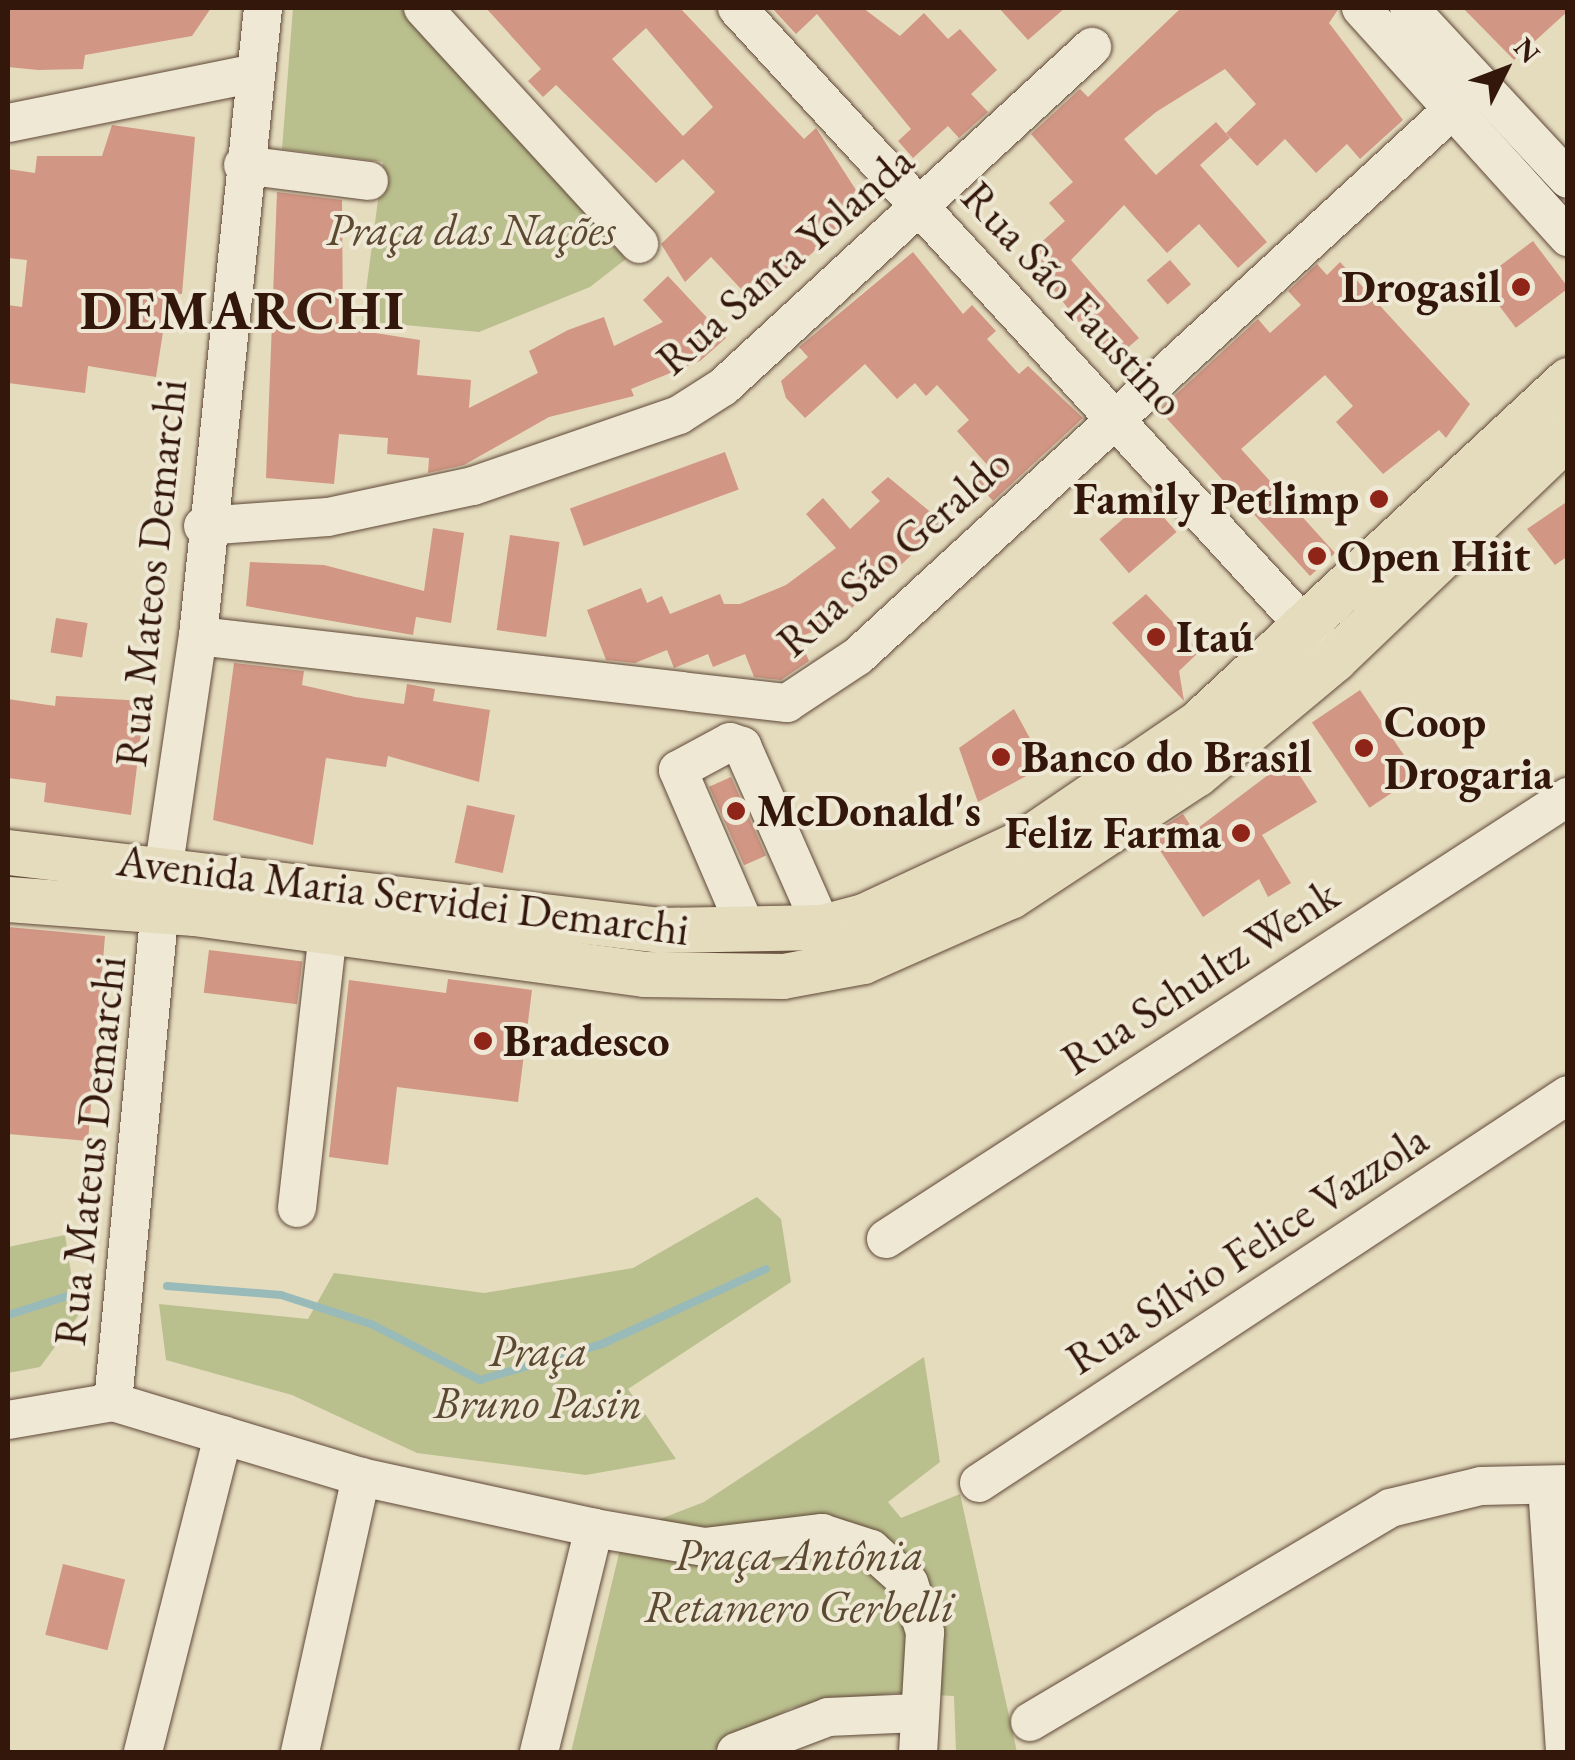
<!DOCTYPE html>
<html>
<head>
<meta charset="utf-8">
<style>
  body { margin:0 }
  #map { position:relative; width:1575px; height:1760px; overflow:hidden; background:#e5dcbe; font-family:"EB Garamond",serif }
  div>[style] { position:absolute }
  .green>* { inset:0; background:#babf8e }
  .stream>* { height:8px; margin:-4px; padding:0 4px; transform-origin:4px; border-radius:4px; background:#98bab9 }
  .building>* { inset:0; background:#d19684; transform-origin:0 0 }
  .roads { filter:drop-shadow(0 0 2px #604838) drop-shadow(0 0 2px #604838) }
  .minor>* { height:38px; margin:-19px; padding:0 19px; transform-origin:19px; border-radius:19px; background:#eee8d5 }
  .major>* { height:45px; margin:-22.5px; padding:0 22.5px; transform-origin:22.5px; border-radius:22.5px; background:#e5dcbe }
  .dots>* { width:28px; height:28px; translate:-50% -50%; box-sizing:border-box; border:5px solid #eee8d5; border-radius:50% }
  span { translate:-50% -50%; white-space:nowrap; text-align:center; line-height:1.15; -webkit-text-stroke:8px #eee8d5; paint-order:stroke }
  .park-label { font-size:45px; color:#5c4932; font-style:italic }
  .street-label { font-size:45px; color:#33170b }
  .poi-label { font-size:45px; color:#33170b; font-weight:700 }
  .right { translate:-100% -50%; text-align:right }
  .left { translate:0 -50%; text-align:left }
  .district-label { font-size:55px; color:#33170b; font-weight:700; letter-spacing:2.5px }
  .frame { position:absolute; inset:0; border:10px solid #33170b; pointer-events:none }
  .north { position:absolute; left:1455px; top:20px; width:100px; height:100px; -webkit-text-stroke:8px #eee8d5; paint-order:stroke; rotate:48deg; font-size:28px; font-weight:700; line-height:40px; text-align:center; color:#33170b }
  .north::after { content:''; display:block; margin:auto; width:35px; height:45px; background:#33170b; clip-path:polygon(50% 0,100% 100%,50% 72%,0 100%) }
</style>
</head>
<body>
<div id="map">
  <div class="green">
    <i style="clip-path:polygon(293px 8px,405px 8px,626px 259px,590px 287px,479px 332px,362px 321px,383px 162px,282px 149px)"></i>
    <i style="clip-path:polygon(757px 1197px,781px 1219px,791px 1282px,628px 1389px,676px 1459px,586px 1475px,417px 1453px,292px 1395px,166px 1360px,159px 1304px,308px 1319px,334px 1273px,484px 1293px,633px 1268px)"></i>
    <i style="clip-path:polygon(65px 1235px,78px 1316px,40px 1367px,8px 1373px,8px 1247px)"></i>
    <i style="clip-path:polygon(924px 1357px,940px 1462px,888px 1502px,901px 1518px,960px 1494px,1017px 1752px,956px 1752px,954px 1696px,894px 1693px,791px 1708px,710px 1752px,571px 1752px,624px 1533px,704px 1502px)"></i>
  </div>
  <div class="stream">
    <i style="left:167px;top:1286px;width:114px;rotate:4.5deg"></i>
    <i style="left:281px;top:1295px;width:95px;rotate:17.9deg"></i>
    <i style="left:371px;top:1324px;width:123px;rotate:27.2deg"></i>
    <i style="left:480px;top:1380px;width:127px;rotate:-16.4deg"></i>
    <i style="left:602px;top:1344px;width:180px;rotate:-24.6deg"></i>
    <i style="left:8px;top:1315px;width:69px;rotate:-17.7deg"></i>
  </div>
  <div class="building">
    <i style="clip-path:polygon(8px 8px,211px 8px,192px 36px,85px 55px,83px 69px,38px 70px,8px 67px)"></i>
    <i style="clip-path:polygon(evenodd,486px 8px,680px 8px,804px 139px,816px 128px,865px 204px,756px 305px,711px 257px,685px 282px,661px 244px,715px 192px,683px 159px,656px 183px,556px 85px,543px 97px,528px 81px,541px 69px,486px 8px,646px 28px,713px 107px,683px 136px,612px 59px,646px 28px)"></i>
    <i style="clip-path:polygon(772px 8px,863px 8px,900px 36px,924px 13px,948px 39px,960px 29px,997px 70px,971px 94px,988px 112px,959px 138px,948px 126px,913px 158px,898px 141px,911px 129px,817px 14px,796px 34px)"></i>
    <i style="clip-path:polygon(999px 8px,1065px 8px,1028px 40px)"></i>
    <i style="clip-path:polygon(1181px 8px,1339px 8px,1329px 23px,1403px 120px,1360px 159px,1347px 144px,1316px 173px,1285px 139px,1257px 166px,1226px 133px,1256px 104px,1225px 69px,1156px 112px,1124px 139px,1156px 175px,1216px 122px,1230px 138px,1200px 165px,1267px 242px,1238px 268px,1199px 224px,1167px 253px,1124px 205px,1071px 260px,1139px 338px,1110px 363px,1027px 255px,1065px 221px,1049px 203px,1073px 182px,1031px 134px,1080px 89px,1088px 97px)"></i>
    <i style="clip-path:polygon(1463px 8px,1568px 8px,1568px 11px,1514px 60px)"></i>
    <i style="clip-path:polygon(112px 125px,195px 137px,182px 294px,169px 293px,156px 377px,88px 366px,85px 393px,8px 383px,8px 305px,22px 307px,27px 260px,8px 258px,8px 169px,35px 173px,37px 156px,102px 156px)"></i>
    <i style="clip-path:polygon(277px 192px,342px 200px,343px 328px,420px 340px,417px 375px,471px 380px,469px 408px,538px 373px,529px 351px,568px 330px,604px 317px,614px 346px,663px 322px,643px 300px,668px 276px,726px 338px,700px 361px,631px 389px,634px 396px,549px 417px,464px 465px,428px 473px,429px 458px,387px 454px,388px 438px,339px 434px,334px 484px,266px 478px)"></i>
    <i style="left:1533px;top:241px;width:59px;height:66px;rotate:53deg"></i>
    <i style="clip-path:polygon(913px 252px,963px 314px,972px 305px,996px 331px,987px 339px,1019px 374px,1028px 366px,1083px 418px,993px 501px,975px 481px,990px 468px,957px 431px,969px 420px,937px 385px,926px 396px,915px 383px,897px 399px,865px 364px,805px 418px,786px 398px,781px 381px,808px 357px,799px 347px)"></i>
    <i style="left:1170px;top:260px;width:32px;height:31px;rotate:49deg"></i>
    <i style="clip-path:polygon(1340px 262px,1470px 404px,1446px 438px,1439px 430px,1383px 474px,1336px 422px,1353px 406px,1325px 375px,1241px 449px,1335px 553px,1310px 576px,1159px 410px,1258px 319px,1270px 333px,1301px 305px,1288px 291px,1317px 264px,1327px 275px)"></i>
    <i style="left:725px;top:452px;width:40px;height:165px;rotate:70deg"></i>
    <i style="clip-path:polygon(888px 477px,945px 524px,890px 575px,879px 563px,847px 595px,856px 604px,836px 623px,799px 637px,809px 661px,781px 680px,754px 677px,745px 654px,713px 667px,708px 654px,674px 668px,667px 650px,635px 663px,606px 660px,587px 610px,641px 588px,647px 603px,662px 596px,670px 614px,720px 594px,724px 604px,740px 604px,786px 585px,836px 548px,806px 514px,823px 498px,850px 529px,880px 501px,871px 492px)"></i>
    <i style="left:1147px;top:498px;width:45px;height:63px;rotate:49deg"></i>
    <i style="clip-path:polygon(1568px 501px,1568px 556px,1555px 565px,1527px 529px)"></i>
    <i style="clip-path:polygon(433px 528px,464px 533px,451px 623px,416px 617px,413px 635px,246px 606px,250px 562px,324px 565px,424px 591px)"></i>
    <i style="left:510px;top:535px;width:50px;height:96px;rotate:8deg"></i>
    <i style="clip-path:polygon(1146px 594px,1200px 651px,1179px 671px,1184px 701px,1112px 623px)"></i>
    <i style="left:56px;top:618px;width:32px;height:35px;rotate:9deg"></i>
    <i style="clip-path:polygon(234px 663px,304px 671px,302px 685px,355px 697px,404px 704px,407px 684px,435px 689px,433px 701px,490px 710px,479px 782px,388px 756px,386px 767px,326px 758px,313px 845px,213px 820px)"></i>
    <i style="left:1360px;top:690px;width:103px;height:58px;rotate:56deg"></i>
    <i style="clip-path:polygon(56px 696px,145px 701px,131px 815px,44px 802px,46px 783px,8px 778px,8px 699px,55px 706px)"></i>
    <i style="clip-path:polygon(1014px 709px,1045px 766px,978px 802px,959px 748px)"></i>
    <i style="clip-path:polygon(1289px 759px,1317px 802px,1262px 835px,1291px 883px,1268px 897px,1259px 879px,1203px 917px,1150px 835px,1183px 814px,1194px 831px)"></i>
    <i style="left:731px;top:777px;width:86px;height:24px;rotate:66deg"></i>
    <i style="left:467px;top:805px;width:49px;height:59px;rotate:12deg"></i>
    <i style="clip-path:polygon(8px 927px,105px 936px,88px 1141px,8px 1134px)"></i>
    <i style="left:209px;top:950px;width:94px;height:43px;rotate:7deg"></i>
    <i style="clip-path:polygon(448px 979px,532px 990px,518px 1102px,397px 1087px,388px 1165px,329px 1157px,349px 980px,446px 993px)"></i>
    <i style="left:63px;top:1564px;width:64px;height:73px;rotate:14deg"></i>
  </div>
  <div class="roads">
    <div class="minor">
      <i style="left:423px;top:8px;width:320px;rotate:47.5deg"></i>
      <i style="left:737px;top:8px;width:868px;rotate:47.43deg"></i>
      <i style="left:1361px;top:8px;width:309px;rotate:47.9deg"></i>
      <i style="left:1409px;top:8px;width:233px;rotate:47.1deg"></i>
      <i style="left:8px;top:123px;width:252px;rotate:-11.4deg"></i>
      <i style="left:243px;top:165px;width:127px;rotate:7.2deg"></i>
      <i style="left:203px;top:526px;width:125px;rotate:-4.1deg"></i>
      <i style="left:328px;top:517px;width:148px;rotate:-12.1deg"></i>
      <i style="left:473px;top:486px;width:218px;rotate:-19deg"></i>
      <i style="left:679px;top:415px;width:52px;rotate:-32.5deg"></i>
      <i style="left:723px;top:387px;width:502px;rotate:-42.66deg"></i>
      <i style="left:198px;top:636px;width:593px;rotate:6.49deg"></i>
      <i style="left:787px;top:703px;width:85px;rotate:-33.5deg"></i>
      <i style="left:858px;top:656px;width:808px;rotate:-42.59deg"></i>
      <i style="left:746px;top:928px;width:172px;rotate:-113.3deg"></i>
      <i style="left:678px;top:770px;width:59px;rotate:-28.3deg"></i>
      <i style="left:730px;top:742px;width:13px;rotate:18deg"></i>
      <i style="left:742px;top:746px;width:198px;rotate:66.2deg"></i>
      <i style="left:297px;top:1208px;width:278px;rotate:-83.6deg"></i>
      <i style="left:886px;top:1239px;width:813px;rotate:-32.95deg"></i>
      <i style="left:113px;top:1402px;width:539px;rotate:-84.57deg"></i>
      <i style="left:164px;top:865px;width:232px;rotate:-81.6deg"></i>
      <i style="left:198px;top:636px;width:631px;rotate:-84.09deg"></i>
      <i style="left:8px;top:1420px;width:107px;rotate:-9.7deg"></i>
      <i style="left:113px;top:1402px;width:259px;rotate:16.8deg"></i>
      <i style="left:361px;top:1477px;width:239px;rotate:12.3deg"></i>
      <i style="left:594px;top:1528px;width:112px;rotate:9.8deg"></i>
      <i style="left:704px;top:1547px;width:119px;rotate:-6.8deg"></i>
      <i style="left:822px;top:1533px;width:52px;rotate:18.1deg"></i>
      <i style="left:871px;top:1549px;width:51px;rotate:41.8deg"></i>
      <i style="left:909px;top:1583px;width:52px;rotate:71.9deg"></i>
      <i style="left:925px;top:1632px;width:120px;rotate:93.3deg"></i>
      <i style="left:979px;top:1483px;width:705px;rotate:-33.37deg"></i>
      <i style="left:1547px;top:1486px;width:267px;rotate:86.1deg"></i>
      <i style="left:1030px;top:1722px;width:419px;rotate:-30.7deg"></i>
      <i style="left:1390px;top:1508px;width:94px;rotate:-13.6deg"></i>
      <i style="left:1481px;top:1486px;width:87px;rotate:-1.3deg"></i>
      <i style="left:143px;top:1752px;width:327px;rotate:-75.8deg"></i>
      <i style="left:300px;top:1752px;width:282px;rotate:-77.5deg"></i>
      <i style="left:539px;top:1752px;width:231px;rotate:-76.2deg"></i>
      <i style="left:736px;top:1752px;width:98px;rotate:-20.8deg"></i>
      <i style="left:828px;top:1717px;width:90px;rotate:-2.5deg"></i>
    </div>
    <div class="major">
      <i style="left:8px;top:852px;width:657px;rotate:6.82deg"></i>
      <i style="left:660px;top:930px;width:162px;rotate:-1.1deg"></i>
      <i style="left:822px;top:927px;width:43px;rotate:-14.7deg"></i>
      <i style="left:864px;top:916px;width:178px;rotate:-25deg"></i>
      <i style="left:1025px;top:841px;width:209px;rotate:-34.3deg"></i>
      <i style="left:1198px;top:723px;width:505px;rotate:-42.83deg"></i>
      <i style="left:8px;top:899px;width:187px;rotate:4.3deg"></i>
      <i style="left:194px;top:913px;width:454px;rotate:7.7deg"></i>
      <i style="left:644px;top:974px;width:139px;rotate:0.8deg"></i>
      <i style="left:783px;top:976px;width:81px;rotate:-10.6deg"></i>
      <i style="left:863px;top:961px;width:161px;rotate:-23.9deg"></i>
      <i style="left:1010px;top:896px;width:222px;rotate:-33.3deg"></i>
      <i style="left:1196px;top:774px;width:180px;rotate:-39.8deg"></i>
      <i style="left:1334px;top:659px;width:324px;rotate:-43.7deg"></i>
    </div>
  </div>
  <div class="dots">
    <i style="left:1521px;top:287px;background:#8f2418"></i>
    <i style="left:1379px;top:499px;background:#8f2418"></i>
    <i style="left:1317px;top:556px;background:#8f2418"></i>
    <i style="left:1156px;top:637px;background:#8f2418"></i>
    <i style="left:1364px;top:748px;background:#8f2418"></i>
    <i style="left:1001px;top:757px;background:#8f2418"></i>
    <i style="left:736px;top:811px;background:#8f2418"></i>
    <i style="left:1241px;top:833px;background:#8f2418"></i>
    <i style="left:483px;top:1041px;background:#8f2418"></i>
  </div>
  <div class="park-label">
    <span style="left:471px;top:230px">Praça das Nações</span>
    <span style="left:538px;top:1377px">Praça<br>Bruno Pasin</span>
    <span style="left:799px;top:1581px">Praça Antônia<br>Retamero Gerbelli</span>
  </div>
  <div class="street-label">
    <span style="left:785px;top:260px;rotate:-41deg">Rua Santa Yolanda</span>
    <span style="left:1073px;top:299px;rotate:47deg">Rua São Faustino</span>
    <span style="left:894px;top:552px;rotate:-41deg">Rua São Geraldo</span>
    <span style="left:151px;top:573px;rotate:-84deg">Rua Mateos Demarchi</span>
    <span style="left:403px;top:895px;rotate:7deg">Avenida Maria Servidei Demarchi</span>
    <span style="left:1200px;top:977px;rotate:-33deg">Rua Schultz Wenk</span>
    <span style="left:90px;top:1151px;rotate:-84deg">Rua Mateus Demarchi</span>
    <span style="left:1247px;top:1249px;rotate:-33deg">Rua Sílvio Felice Vazzola</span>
  </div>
  <div class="poi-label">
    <span class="right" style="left:1501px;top:287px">Drogasil</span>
    <span class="right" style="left:1359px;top:499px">Family Petlimp</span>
    <span class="left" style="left:1337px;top:556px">Open Hiit</span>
    <span class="left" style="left:1176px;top:637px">Itaú</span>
    <span class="left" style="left:1384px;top:748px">Coop<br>Drogaria</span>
    <span class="left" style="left:1021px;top:757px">Banco do Brasil</span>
    <span class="left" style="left:756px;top:811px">McDonald's</span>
    <span class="right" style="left:1221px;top:833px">Feliz Farma</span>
    <span class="left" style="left:503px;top:1041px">Bradesco</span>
  </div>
  <div class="district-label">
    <span style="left:243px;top:310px">DEMARCHI</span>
  </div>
  <div class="frame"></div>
  <div class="north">N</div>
</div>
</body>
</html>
